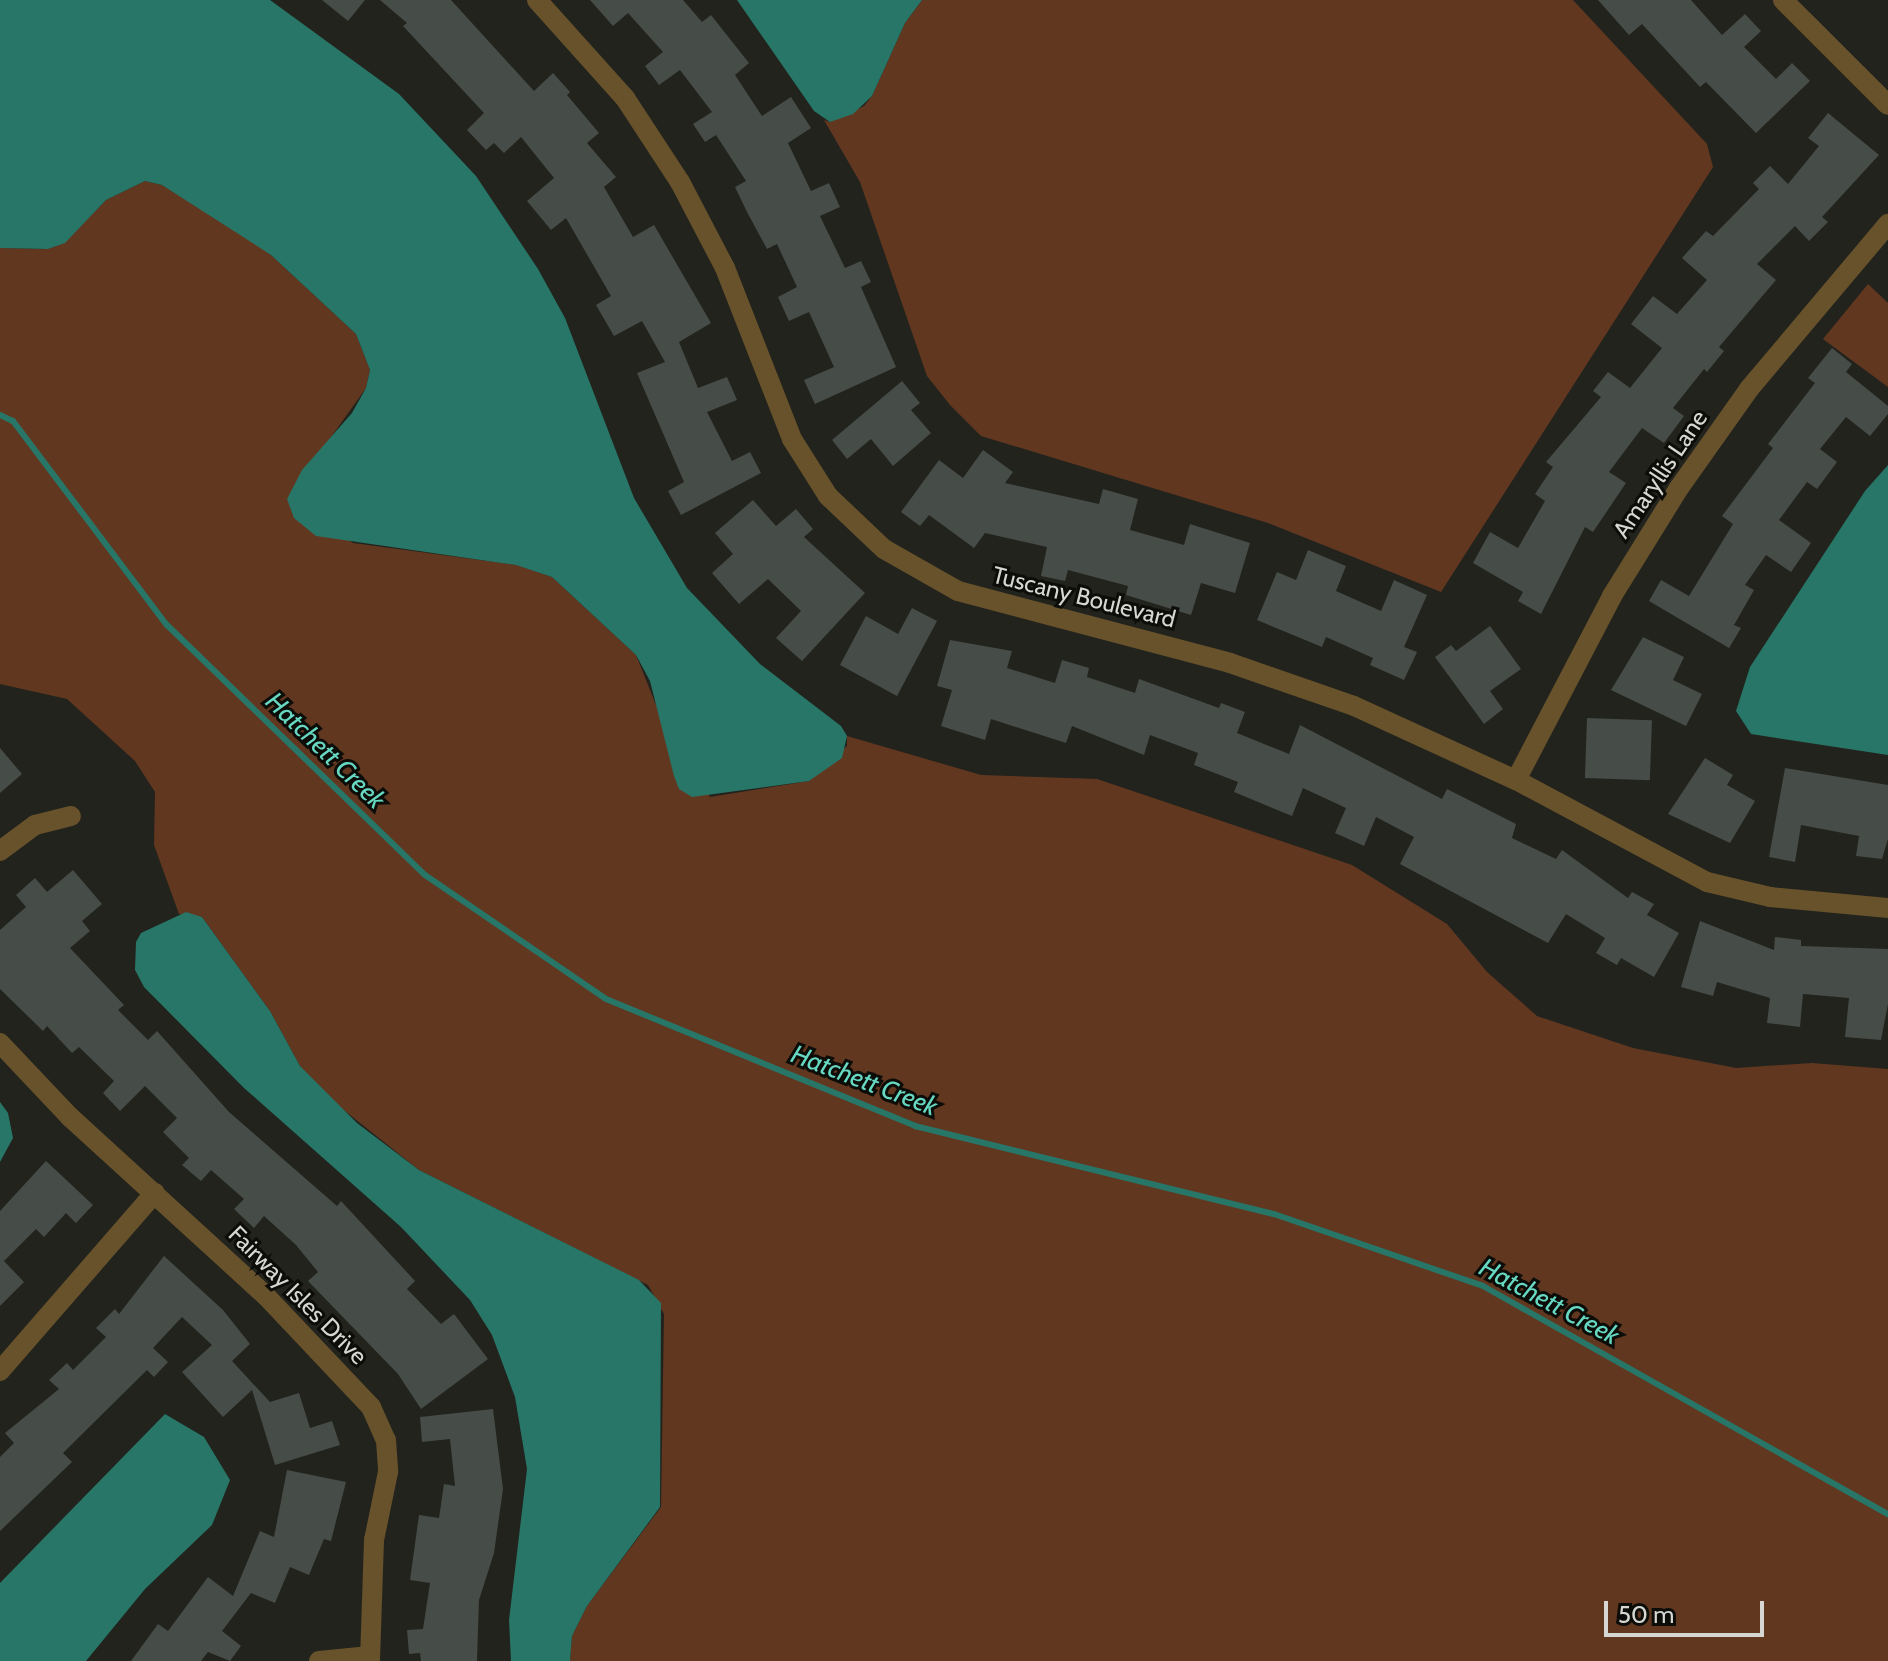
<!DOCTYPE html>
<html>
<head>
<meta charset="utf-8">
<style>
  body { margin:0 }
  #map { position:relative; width:1888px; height:1661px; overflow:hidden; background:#22231d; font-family:Cabin,sans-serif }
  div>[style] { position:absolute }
  .green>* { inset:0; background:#623720 }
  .water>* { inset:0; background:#277667 }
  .stream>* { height:6px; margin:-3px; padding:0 3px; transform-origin:3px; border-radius:3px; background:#277667 }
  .building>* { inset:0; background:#464c47; transform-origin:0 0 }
  .minor>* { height:20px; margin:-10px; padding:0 10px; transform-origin:10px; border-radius:10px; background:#68522b }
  span { translate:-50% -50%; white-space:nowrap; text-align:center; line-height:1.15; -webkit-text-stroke:6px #0c0c09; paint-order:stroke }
  .street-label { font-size:24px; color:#d6d6d2 }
  .water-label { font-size:26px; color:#67d9c2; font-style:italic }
  .scale { position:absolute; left:1604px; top:1601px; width:160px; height:36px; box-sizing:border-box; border:4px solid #d6d6d2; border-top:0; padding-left:10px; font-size:24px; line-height:28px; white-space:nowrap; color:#d6d6d2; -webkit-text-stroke:6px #0c0c09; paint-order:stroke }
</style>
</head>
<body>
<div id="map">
  <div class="green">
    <i style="clip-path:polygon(922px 0,1573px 0,1707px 144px,1713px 167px,1441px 592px,1268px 523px,981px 436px,950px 405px,927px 376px,860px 182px,824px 120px,830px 122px,864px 106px,872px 96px,905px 23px)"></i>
    <i style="clip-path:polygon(145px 181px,162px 185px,210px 212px,271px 255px,356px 334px,370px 370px,366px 388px,287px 499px,353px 543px,517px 565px,552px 577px,636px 655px,656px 705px,710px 797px,809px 781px,847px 746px,847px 736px,981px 775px,1097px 779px,1352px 865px,1447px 924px,1487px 972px,1537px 1016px,1633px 1048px,1736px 1068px,1812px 1063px,1888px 1069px,1888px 1661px,570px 1661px,572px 1636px,587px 1606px,661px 1507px,664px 1314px,648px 1285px,419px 1170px,325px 1095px,300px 1066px,270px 1011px,202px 917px,179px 914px,154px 845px,155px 792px,135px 761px,67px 699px,0 684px,0 248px,48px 249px,64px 243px,106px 200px)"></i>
    <i style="clip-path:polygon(1868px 284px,1888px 303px,1888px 387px,1823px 339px)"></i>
  </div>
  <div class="water">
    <i style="clip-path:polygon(0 0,270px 0,399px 94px,476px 176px,538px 269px,565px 318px,634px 498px,687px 588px,760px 664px,841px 726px,847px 736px,842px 758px,809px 781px,692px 797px,679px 789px,674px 776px,650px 681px,636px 655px,552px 577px,516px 565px,316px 536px,294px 518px,287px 499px,302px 470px,352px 413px,366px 388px,370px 370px,356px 334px,271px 255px,162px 185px,145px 181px,106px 200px,65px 243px,48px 249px,0 248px)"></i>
    <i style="clip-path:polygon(737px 0,922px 0,905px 23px,872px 96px,853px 114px,830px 122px,814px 111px)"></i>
    <i style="clip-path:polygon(1888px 465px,1888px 755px,1751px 734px,1736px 711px,1750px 667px,1865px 491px)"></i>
    <i style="clip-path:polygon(186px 912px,202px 917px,270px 1011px,300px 1066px,357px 1123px,419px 1170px,639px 1280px,661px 1303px,660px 1507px,587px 1606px,572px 1636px,570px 1661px,511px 1661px,509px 1620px,527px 1469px,515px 1397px,492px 1335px,470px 1300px,401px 1227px,244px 1088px,144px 987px,135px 970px,136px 942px,141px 933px)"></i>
    <i style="clip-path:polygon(0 1102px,8px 1113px,13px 1138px,0 1162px)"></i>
    <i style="clip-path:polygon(165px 1414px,204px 1437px,230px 1480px,212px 1525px,145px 1589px,86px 1661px,0 1661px,0 1583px)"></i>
  </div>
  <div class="stream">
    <i style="left:0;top:415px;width:14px;rotate:25deg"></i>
    <i style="left:13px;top:421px;width:256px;rotate:53deg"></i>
    <i style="left:167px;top:625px;width:359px;rotate:44.1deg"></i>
    <i style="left:425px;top:875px;width:219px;rotate:34.4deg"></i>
    <i style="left:606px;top:999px;width:334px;rotate:22.3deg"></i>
    <i style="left:915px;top:1126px;width:370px;rotate:13.8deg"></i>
    <i style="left:1274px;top:1214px;width:221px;rotate:19deg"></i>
    <i style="left:1483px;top:1286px;width:465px;rotate:29.4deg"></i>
  </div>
  <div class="building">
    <i style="clip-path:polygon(322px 0,365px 0,348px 21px)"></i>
    <i style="clip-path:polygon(380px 0,451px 0,534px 91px,553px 73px,570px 92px,567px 95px,599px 133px,587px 143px,616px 177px,604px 187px,633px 237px,654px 225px,711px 323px,679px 342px,698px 388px,727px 377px,737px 400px,707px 412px,732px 461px,750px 452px,761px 473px,681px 515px,668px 491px,684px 482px,637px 373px,665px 362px,642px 321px,614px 336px,596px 305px,611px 296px,566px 218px,551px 230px,527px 201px,554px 178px,521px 137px,504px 153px,494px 143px,486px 150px,467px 130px,484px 113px,403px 26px,407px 23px)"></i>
    <i style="clip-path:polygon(590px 0,683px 0,702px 22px,711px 15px,749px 63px,735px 75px,762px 116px,791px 97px,811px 128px,788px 143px,811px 191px,829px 183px,840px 207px,820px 216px,845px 268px,861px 261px,871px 282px,861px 287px,896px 367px,815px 404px,804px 380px,834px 367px,809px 312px,789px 321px,778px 297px,797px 287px,777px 244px,767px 249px,747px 212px,735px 187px,746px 181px,716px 135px,705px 142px,693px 124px,712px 112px,680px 70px,659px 85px,645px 66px,663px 52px,628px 13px,613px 26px)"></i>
    <i style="clip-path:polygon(1598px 0,1691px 0,1722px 35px,1745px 14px,1761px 31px,1744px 47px,1776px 79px,1792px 63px,1810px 81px,1756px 133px,1706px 82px,1700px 87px,1642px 24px,1629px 35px)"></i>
    <i style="clip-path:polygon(1828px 113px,1879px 155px,1822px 217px,1828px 222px,1809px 241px,1795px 226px,1757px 264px,1776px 280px,1719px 347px,1724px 351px,1707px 372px,1704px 369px,1673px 408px,1684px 416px,1664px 443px,1642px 428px,1609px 472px,1626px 483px,1593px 532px,1585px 527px,1541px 614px,1518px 601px,1523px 592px,1473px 563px,1490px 532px,1518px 548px,1545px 501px,1535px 494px,1553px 467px,1546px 462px,1601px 397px,1593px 391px,1608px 372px,1630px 388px,1662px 348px,1631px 324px,1653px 296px,1677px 314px,1707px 280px,1682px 258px,1706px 231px,1713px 236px,1759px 189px,1753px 183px,1770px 166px,1788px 184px,1819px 146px,1808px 138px)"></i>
    <i style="clip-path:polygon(1832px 348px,1852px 364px,1846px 372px,1888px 406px,1888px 414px,1870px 436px,1846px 417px,1820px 449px,1837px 462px,1817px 489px,1807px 482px,1779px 520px,1811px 543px,1791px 572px,1766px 555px,1745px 585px,1754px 590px,1734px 625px,1741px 628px,1729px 648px,1649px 601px,1661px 580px,1689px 596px,1733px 524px,1722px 516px,1773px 448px,1768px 444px,1815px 383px,1808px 378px)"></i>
    <i style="clip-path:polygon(902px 381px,920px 403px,911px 410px,931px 433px,893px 466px,871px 439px,847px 459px,832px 440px)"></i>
    <i style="clip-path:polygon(983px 450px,1013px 472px,1005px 483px,1099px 504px,1103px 489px,1138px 499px,1130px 530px,1184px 545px,1190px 524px,1250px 543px,1235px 593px,1201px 583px,1191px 615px,1126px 595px,1128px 586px,1068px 570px,1065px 581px,1041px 576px,1047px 547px,985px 533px,974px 548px,929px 515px,920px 526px,901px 512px,939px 460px,963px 478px)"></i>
    <i style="clip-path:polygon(753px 500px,776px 526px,796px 509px,813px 529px,804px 537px,865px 593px,802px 661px,776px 638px,801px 611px,768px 579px,739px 604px,712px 573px,733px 554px,715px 533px)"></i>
    <i style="clip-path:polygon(1308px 550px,1346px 566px,1336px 591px,1381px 611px,1394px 580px,1427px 595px,1404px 647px,1417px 652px,1404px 680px,1370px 665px,1373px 658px,1326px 637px,1322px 647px,1257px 620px,1277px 572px,1296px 580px)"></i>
    <i style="clip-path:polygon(912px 608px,937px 621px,897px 696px,840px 665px,866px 616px,898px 634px)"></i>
    <i style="clip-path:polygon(1490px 626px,1521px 669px,1490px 691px,1503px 709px,1484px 724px,1435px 657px,1451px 645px,1456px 651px)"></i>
    <i style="clip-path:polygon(1643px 637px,1684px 657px,1673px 680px,1702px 694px,1686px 726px,1611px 690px)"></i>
    <i style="clip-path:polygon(950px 640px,1012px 651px,1007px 668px,1055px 683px,1062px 660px,1089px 668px,1087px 677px,1135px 693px,1139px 679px,1219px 708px,1221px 703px,1245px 712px,1237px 733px,1289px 754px,1300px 725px,1442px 799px,1447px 789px,1516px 824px,1512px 838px,1556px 859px,1562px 850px,1628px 898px,1632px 892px,1654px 904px,1647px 915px,1679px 933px,1654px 977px,1621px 958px,1617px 965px,1596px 953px,1605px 938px,1566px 914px,1548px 943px,1400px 864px,1414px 837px,1376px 817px,1364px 846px,1335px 833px,1346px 808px,1303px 788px,1292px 816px,1234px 792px,1238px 782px,1194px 765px,1198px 753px,1150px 735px,1144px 755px,1072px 726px,1066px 743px,991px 719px,985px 740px,941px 726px,952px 690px,937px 686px)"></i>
    <i style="left:1587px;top:718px;width:65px;height:60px;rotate:2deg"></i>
    <i style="clip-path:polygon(0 748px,22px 774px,0 793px)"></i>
    <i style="clip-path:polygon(1705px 758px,1733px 775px,1727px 785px,1755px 801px,1730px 843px,1668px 814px)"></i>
    <i style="clip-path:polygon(1785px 768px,1888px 785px,1888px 839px,1882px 859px,1856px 856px,1859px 836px,1801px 825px,1795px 862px,1769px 857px)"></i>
    <i style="clip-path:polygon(73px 870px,102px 904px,82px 921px,90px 931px,70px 948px,124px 1005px,118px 1010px,148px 1040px,157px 1031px,229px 1112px,337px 1206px,341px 1201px,415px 1281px,407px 1289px,441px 1324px,454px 1314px,488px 1359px,421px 1409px,398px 1374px,308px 1281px,318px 1272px,296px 1245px,264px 1216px,254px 1228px,234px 1209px,244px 1199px,211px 1170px,201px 1181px,182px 1165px,189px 1158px,163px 1132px,177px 1118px,145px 1086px,120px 1111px,103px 1093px,114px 1081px,79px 1047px,72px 1053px,47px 1026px,43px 1031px,0 989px,0 930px,26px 907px,16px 895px,35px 878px,47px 892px)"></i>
    <i style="clip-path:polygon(1700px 921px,1774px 950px,1775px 937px,1801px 940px,1801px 946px,1888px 949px,1888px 1004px,1881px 1040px,1845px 1037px,1849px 998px,1803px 994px,1800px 1027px,1767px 1023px,1770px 998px,1717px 982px,1713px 996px,1681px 987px)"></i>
    <i style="clip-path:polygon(46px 1161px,93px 1205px,76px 1223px,66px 1213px,44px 1237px,36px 1229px,4px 1261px,24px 1282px,0 1306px,0 1211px)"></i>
    <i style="clip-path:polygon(164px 1256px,223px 1310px,250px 1344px,232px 1361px,270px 1402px,299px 1393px,310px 1428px,332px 1421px,340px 1445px,275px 1465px,252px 1390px,223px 1417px,182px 1372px,212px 1345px,182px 1317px,153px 1348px,168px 1362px,154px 1377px,147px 1370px,63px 1453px,72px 1462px,0 1531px,0 1457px,14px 1443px,5px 1433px,59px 1389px,49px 1380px,67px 1363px,73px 1370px,106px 1337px,96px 1328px,115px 1309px,119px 1314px)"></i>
    <i style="clip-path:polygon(493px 1409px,503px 1489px,494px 1553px,479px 1600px,477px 1661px,421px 1661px,420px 1653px,409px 1654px,407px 1630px,423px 1629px,430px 1583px,410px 1580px,419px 1515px,439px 1518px,444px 1484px,455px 1486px,450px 1439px,422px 1442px,420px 1417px)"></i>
    <i style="clip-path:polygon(287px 1470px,346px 1482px,331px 1541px,324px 1539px,309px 1575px,290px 1567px,275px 1603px,251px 1593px,222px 1631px,241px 1646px,230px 1661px,208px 1652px,201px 1661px,131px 1661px,158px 1624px,168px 1631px,208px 1577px,233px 1596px,260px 1531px,274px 1537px)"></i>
  </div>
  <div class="minor">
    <i style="left:537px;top:0;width:132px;rotate:48.1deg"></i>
    <i style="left:625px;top:98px;width:100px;rotate:56.8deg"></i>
    <i style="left:680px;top:182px;width:97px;rotate:62.4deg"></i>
    <i style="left:725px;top:268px;width:184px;rotate:68.6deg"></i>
    <i style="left:792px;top:439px;width:67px;rotate:57.7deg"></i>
    <i style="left:828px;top:496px;width:77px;rotate:43.4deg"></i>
    <i style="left:884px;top:549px;width:85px;rotate:29.6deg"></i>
    <i style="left:958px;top:591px;width:281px;rotate:14.8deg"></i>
    <i style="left:1230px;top:663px;width:131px;rotate:19.1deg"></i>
    <i style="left:1354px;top:706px;width:178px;rotate:24.6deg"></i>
    <i style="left:1516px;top:780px;width:217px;rotate:28.1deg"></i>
    <i style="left:1707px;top:882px;width:65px;rotate:13.4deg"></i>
    <i style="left:1770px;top:897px;width:119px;rotate:5.3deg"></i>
    <i style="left:1783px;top:0;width:148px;rotate:45deg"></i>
    <i style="left:1516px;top:780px;width:208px;rotate:-62.4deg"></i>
    <i style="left:1612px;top:596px;width:127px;rotate:-58.2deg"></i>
    <i style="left:1679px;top:488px;width:121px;rotate:-54.7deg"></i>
    <i style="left:1749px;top:389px;width:216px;rotate:-49.9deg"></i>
    <i style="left:0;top:851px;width:44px;rotate:-36.6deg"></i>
    <i style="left:35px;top:825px;width:37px;rotate:-14deg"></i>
    <i style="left:0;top:1043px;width:102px;rotate:46.6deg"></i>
    <i style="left:70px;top:1117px;width:265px;rotate:42.4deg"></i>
    <i style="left:266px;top:1296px;width:153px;rotate:46.6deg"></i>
    <i style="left:371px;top:1407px;width:36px;rotate:66deg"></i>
    <i style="left:386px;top:1440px;width:32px;rotate:86deg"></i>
    <i style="left:388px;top:1472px;width:69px;rotate:101.6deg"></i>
    <i style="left:374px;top:1540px;width:121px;rotate:91.9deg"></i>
    <i style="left:0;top:1371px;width:236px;rotate:-49deg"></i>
    <i style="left:319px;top:1661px;width:51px;rotate:-5.6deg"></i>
  </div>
  <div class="street-label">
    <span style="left:1660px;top:474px;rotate:-56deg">Amaryllis Lane</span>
    <span style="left:1084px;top:597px;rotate:14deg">Tuscany Boulevard</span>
    <span style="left:298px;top:1295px;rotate:45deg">Fairway Isles Drive</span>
  </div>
  <div class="water-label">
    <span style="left:325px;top:751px;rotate:44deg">Hatchett Creek</span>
    <span style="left:864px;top:1081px;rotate:21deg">Hatchett Creek</span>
    <span style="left:1549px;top:1302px;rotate:28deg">Hatchett Creek</span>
  </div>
  <div class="scale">50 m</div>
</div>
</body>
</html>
